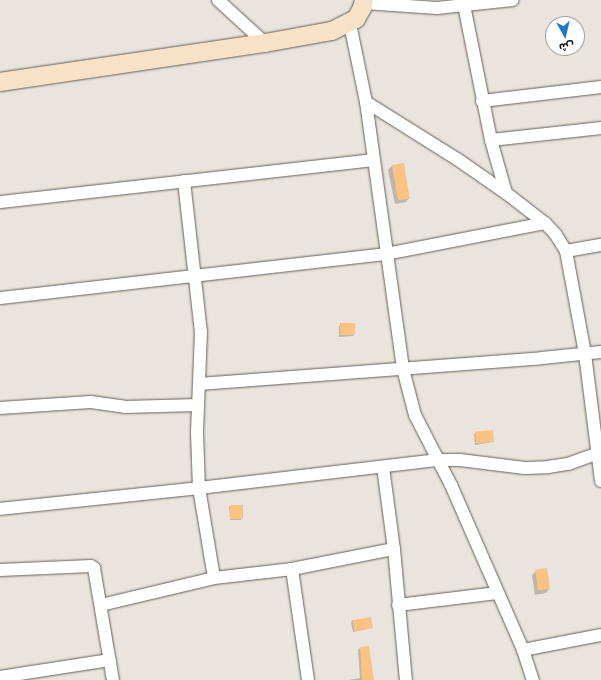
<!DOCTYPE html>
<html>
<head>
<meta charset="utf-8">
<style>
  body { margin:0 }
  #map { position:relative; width:601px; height:680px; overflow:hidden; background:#e9e4dd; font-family:"Playfair Display","Noto Sans Arabic",serif }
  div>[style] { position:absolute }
  .shadow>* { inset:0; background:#0003 }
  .building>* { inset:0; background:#fbc282; transform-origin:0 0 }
  .roads { filter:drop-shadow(0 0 1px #65605a) drop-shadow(0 0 1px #65605a) }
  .minor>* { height:12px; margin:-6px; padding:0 6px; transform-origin:6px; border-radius:6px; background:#fff }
  .secondary>* { height:18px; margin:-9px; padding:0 9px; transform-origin:9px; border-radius:9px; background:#f8e2c7 }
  span { translate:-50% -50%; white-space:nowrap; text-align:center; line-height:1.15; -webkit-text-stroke:3.5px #fff; paint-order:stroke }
  .north { position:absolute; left:545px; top:16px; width:40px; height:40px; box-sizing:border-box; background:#fff; border:1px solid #a1a09f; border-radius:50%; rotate:172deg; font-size:11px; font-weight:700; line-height:16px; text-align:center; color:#13110f }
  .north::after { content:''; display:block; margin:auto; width:14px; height:18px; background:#1c79c5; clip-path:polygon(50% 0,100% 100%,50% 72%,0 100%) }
</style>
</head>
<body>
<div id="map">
  <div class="shadow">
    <i style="clip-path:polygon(403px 164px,409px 198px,406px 202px,395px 204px,388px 170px,392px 166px)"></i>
    <i style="clip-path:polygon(340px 325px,354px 335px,353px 336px,339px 337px,339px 326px)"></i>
    <i style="clip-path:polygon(476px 433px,493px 442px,475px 445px,474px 434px)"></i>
    <i style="clip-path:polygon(231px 506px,242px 518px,241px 520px,230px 520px,229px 507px)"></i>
    <i style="clip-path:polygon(536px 571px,549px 589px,546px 593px,535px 595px,532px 575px)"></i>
    <i style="clip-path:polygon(353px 620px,372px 628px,353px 632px,351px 622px)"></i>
    <i style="clip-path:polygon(360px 648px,373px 680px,349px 680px,360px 678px,358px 650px)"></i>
  </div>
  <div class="building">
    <i style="left:404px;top:163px;width:36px;height:12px;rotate:81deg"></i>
    <i style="left:355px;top:323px;width:12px;height:15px;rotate:90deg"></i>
    <i style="left:493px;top:430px;width:12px;height:18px;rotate:85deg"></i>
    <i style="left:230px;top:505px;width:13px;height:14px"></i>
    <i style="left:547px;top:568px;width:21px;height:12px;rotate:82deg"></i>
    <i style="left:371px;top:617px;width:11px;height:19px;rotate:80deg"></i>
    <i style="clip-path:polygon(369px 646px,374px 680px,362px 680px,360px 647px)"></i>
  </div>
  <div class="roads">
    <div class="minor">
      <i style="left:218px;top:0;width:64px;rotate:42.5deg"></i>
      <i style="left:463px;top:0;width:143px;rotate:78.7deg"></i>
      <i style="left:491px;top:140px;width:55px;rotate:74.2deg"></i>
      <i style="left:364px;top:3px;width:73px;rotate:3.9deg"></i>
      <i style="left:437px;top:8px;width:76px;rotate:-6deg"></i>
      <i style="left:350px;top:24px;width:80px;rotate:78.4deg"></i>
      <i style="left:366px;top:102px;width:107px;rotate:32.1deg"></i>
      <i style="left:457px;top:159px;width:60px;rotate:34.8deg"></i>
      <i style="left:506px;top:193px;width:49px;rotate:37.6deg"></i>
      <i style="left:545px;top:223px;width:16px;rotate:47deg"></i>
      <i style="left:556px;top:235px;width:19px;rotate:58deg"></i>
      <i style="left:566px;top:251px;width:105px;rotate:79.5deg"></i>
      <i style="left:585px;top:354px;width:128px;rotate:82.8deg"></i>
      <i style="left:482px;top:101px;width:120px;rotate:-6.7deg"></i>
      <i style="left:366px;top:102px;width:270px;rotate:82.1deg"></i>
      <i style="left:403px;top:369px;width:48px;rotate:75.4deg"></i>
      <i style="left:415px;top:415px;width:79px;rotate:62.8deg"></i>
      <i style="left:451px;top:485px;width:180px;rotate:66.4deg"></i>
      <i style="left:523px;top:650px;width:32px;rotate:72deg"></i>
      <i style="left:491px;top:140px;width:111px;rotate:-6.2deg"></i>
      <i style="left:184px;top:181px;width:152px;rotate:83.6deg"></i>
      <i style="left:201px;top:332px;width:100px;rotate:92.3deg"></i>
      <i style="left:197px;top:432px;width:56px;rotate:88deg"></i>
      <i style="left:199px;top:488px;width:91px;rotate:80.5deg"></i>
      <i style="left:0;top:202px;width:375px;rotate:-6.4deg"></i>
      <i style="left:566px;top:251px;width:36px;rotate:-10deg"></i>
      <i style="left:0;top:298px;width:388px;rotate:-6.5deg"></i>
      <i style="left:386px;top:254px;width:162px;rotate:-11deg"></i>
      <i style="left:199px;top:384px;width:344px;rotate:-4.3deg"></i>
      <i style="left:542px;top:358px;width:59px;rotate:-5.8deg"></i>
      <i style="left:0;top:408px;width:91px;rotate:-3.8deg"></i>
      <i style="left:91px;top:402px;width:34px;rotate:8deg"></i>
      <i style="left:125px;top:407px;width:73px;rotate:-1.6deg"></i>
      <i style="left:383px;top:467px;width:83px;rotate:82.4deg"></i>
      <i style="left:394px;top:549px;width:132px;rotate:84.8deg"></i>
      <i style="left:0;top:509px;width:200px;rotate:-6deg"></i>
      <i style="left:199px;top:488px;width:241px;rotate:-6.7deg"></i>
      <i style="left:438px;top:460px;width:22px"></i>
      <i style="left:460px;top:460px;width:65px;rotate:7deg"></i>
      <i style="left:525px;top:468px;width:23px;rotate:-2deg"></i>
      <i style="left:548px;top:467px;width:20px;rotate:-9deg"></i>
      <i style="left:568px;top:464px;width:35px;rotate:-20deg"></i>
      <i style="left:292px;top:569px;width:112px;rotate:81.8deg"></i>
      <i style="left:0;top:570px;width:91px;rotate:-2.5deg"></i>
      <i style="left:91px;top:566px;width:4px;rotate:34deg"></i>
      <i style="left:94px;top:568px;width:114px;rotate:80.4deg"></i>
      <i style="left:101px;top:605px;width:116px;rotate:-13.4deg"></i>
      <i style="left:214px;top:578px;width:79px;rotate:-6.6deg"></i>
      <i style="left:292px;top:569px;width:104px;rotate:-11.1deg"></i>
      <i style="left:398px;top:605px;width:100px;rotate:-6.9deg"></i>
      <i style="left:523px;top:650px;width:79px;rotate:-10.9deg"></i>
      <i style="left:0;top:677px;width:111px;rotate:-8.8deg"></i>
    </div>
    <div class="secondary">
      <i style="left:0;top:82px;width:268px;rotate:-8.4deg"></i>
      <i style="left:265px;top:43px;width:68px;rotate:-10.2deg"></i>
      <i style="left:332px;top:31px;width:27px;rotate:-27deg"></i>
      <i style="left:356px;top:19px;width:13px;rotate:-61deg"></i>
      <i style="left:362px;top:8px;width:8px;rotate:-76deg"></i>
    </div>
  </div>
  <div class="north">ش</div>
</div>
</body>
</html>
